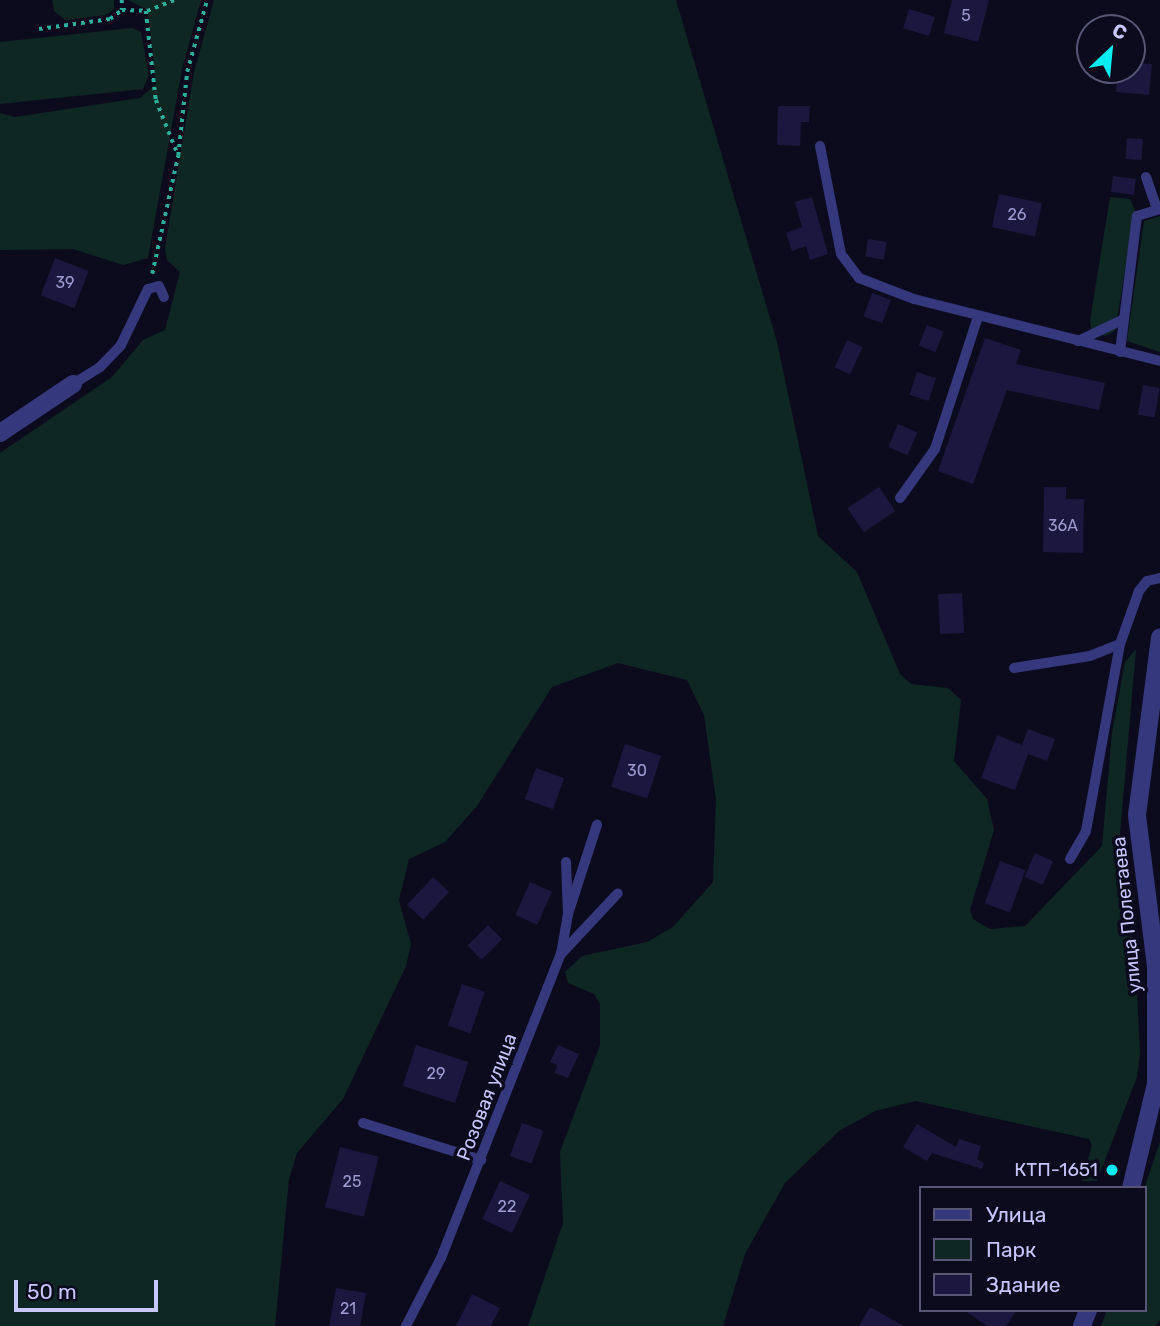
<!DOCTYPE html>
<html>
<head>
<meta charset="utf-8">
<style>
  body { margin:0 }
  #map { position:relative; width:1160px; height:1326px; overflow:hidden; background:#0c0b1d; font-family:Rubik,sans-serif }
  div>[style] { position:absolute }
  .green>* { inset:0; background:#0e2723 }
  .building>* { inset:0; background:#1b173e; transform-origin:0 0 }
  .path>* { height:3.5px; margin-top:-1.75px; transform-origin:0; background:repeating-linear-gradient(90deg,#2aaf9c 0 3.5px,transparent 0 8.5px) }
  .lane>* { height:10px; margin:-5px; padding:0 5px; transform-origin:5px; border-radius:5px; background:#35387d }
  .street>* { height:18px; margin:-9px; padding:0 9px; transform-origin:9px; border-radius:9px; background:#35387d }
  .dots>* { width:19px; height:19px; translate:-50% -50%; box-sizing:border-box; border:4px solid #0c0b1d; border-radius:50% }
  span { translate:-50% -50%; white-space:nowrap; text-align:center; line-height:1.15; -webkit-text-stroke:7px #0c0b1d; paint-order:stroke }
  .number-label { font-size:16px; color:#9d9acf }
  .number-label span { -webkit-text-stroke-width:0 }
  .street-label { font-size:19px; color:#c8c6ff }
  .poi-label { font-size:19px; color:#c8c6ff }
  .right { translate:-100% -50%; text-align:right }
  .legend { position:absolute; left:919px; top:1186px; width:228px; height:126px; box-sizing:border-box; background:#0c0b1d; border:2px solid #575677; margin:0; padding:9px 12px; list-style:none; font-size:21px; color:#c8c6ff }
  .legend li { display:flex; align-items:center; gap:14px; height:35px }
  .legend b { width:35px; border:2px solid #575677 }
  .north { position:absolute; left:1076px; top:14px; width:70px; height:70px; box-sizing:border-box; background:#0c0b1d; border:2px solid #575677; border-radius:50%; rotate:26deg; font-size:19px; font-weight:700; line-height:28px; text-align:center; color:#c8c6ff }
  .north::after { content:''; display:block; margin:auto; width:24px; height:32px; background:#00eef1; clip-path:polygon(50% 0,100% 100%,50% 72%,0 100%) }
  .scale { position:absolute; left:14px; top:1280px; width:144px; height:32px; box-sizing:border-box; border:4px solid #c8c6ff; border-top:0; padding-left:9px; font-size:21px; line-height:24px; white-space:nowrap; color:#c8c6ff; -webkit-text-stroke:5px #0c0b1d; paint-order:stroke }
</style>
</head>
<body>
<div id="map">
  <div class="green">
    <i style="clip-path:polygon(52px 0,114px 0,114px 9px,106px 15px,65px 20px,54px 11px)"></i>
    <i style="clip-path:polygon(128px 0,201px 0,182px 69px,148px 258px,123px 265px,73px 249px,0 250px,0 113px,15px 117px,140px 98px,156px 84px,148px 10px)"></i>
    <i style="clip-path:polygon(214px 0,676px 0,777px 342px,818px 536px,857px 572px,900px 674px,911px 684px,948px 688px,961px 700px,954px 761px,987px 799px,994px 830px,970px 910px,973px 919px,990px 929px,1025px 926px,1102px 846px,1112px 733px,1125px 662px,1136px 649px,1120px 834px,1135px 955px,1140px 1052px,1137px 1077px,1097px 1181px,1082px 1181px,1092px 1145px,1089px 1139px,916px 1101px,875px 1111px,839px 1131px,785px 1183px,745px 1254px,723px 1326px,528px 1326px,563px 1223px,560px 1152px,600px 1045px,600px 1004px,594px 994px,568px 983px,565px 972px,582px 956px,647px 942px,673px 927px,713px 882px,716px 800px,704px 715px,687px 680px,618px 663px,552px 687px,477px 806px,445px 842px,409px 859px,399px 900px,411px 944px,406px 966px,343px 1099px,297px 1153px,289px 1179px,275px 1326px,0 1326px,0 453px,112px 377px,143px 340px,165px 330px,180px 272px,167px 260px,165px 248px,194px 72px)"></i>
    <i style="clip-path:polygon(132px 28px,141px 32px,149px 75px,143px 89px,0 104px,0 42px)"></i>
    <i style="clip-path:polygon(1110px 197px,1130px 199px,1135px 210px,1115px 331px,1105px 336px,1091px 329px,1090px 321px)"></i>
    <i style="clip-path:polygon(1160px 216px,1160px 352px,1127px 341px,1144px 221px)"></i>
    <i style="clip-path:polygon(1160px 1142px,1160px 1320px,1155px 1326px,1101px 1326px,1107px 1310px,1144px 1310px,1144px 1189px)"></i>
  </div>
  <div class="building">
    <i style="clip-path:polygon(952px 0,989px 0,978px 42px,944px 33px)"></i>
    <i style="left:909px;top:9px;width:27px;height:20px;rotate:17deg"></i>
    <i style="clip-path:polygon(1132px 63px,1152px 64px,1149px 95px,1116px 92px,1118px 70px,1132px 70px)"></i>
    <i style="clip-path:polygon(778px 106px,810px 106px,809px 122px,801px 122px,800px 146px,777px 145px)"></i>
    <i style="left:1127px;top:138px;width:16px;height:21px;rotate:4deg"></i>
    <i style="left:1113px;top:176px;width:23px;height:16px;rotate:7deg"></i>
    <i style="left:999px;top:194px;width:44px;height:34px;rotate:12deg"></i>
    <i style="clip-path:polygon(812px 197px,828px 254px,810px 260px,806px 246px,792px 251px,786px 233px,802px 227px,795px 202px)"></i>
    <i style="left:868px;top:239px;width:19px;height:18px;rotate:9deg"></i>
    <i style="left:55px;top:258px;width:36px;height:40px;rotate:21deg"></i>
    <i style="left:872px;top:293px;width:20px;height:25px;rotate:20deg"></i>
    <i style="left:927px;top:325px;width:18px;height:22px;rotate:22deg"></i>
    <i style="clip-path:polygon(985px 338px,1021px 350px,1016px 364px,1105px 383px,1099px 410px,1007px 390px,973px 484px,938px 471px)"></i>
    <i style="left:847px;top:340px;width:17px;height:30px;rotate:24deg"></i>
    <i style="left:917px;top:372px;width:20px;height:24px;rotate:18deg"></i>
    <i style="left:1143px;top:385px;width:17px;height:30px;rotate:10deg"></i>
    <i style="left:898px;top:424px;width:21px;height:25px;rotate:23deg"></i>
    <i style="left:879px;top:487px;width:29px;height:38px;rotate:56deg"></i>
    <i style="clip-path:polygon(1044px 487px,1066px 487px,1066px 499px,1084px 499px,1083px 553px,1043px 552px)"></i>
    <i style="left:962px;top:593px;width:40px;height:24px;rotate:87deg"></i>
    <i style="clip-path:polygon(1028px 729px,1055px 739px,1047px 761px,1028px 754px,1015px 790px,981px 778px,997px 735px,1022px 745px)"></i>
    <i style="left:625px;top:744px;width:38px;height:45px;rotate:18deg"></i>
    <i style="left:536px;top:768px;width:30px;height:33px;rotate:20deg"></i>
    <i style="left:1035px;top:853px;width:20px;height:26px;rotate:24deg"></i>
    <i style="left:1000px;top:861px;width:27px;height:45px;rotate:20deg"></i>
    <i style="left:433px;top:877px;width:22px;height:38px;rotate:43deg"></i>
    <i style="left:530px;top:882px;width:24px;height:36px;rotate:24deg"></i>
    <i style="left:488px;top:925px;width:20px;height:29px;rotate:45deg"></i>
    <i style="left:462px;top:984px;width:24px;height:44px;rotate:19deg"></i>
    <i style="left:416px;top:1045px;width:55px;height:43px;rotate:18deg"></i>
    <i style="clip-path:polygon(558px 1045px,579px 1054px,568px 1078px,555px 1073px,557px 1065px,550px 1062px)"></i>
    <i style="left:522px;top:1123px;width:23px;height:35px;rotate:20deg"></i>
    <i style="clip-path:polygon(917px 1124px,956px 1147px,959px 1139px,981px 1146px,977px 1159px,984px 1163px,982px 1169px,932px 1153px,927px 1161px,903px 1147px)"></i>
    <i style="left:340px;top:1147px;width:40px;height:62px;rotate:14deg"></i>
    <i style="left:500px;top:1181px;width:33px;height:42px;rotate:25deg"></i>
    <i style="clip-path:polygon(336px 1288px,366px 1293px,360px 1326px,329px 1326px)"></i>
    <i style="clip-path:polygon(472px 1294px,500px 1308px,491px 1326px,456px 1326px)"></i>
    <i style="clip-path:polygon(870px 1307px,904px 1326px,859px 1326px)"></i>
    <i style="clip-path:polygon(964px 1310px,1017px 1310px,1006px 1326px,987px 1326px)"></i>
  </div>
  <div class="path">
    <i style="left:122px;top:0;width:10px;rotate:90deg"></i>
    <i style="left:122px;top:10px;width:24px;rotate:2deg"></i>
    <i style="left:146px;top:11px;width:90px;rotate:83.6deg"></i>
    <i style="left:156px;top:100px;width:59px;rotate:68.2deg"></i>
    <i style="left:147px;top:11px;width:29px;rotate:-22deg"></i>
    <i style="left:39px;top:29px;width:72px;rotate:-8deg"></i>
    <i style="left:110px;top:19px;width:15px;rotate:-37deg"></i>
    <i style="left:152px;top:274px;width:121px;rotate:-77.6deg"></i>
    <i style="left:178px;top:156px;width:84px;rotate:-83.9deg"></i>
    <i style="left:187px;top:72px;width:75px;rotate:-74.5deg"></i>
  </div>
  <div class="lane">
    <i style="left:820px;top:146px;width:110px;rotate:79deg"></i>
    <i style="left:841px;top:254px;width:30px;rotate:53deg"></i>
    <i style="left:859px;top:278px;width:59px;rotate:20.9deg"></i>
    <i style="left:914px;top:299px;width:254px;rotate:14.1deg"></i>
    <i style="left:1146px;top:177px;width:34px;rotate:71deg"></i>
    <i style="left:1078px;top:341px;width:51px;rotate:-25.6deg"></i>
    <i style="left:1120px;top:352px;width:137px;rotate:-82.9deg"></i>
    <i style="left:1137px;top:216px;width:24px;rotate:-17deg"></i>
    <i style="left:73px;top:384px;width:32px;rotate:-32deg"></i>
    <i style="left:100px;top:367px;width:30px;rotate:-46deg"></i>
    <i style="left:121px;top:345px;width:62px;rotate:-64.3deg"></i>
    <i style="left:148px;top:289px;width:11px;rotate:-15deg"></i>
    <i style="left:159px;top:286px;width:12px;rotate:66deg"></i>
    <i style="left:900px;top:498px;width:60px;rotate:-54.5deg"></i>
    <i style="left:935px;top:449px;width:139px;rotate:-72deg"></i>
    <i style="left:1014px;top:668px;width:77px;rotate:-9deg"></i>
    <i style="left:1090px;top:656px;width:32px;rotate:-22deg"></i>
    <i style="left:1070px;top:859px;width:32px;rotate:-60deg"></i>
    <i style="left:1086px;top:831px;width:190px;rotate:-79.7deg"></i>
    <i style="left:1120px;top:644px;width:56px;rotate:-70.3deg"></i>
    <i style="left:1139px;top:591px;width:13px;rotate:-51deg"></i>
    <i style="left:1147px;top:581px;width:13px;rotate:-13deg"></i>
    <i style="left:568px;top:914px;width:94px;rotate:-72deg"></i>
    <i style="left:561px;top:954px;width:41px;rotate:-80.1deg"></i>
    <i style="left:568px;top:914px;width:52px;rotate:-92.2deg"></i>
    <i style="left:363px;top:1123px;width:124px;rotate:17.4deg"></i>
    <i style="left:406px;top:1326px;width:76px;rotate:-62.8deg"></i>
    <i style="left:441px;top:1258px;width:327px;rotate:-68.5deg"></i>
    <i style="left:561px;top:954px;width:83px;rotate:-46.9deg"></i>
  </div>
  <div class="street">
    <i style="left:0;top:433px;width:88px;rotate:-33.9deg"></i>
    <i style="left:1131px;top:1188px;width:107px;rotate:-76.5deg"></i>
    <i style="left:1156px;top:1084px;width:118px;rotate:-90deg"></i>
    <i style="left:1156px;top:966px;width:152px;rotate:-97.2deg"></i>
    <i style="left:1137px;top:815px;width:179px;rotate:-82.6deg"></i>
    <i style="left:1082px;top:1326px;width:17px;rotate:-69deg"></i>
  </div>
  <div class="dots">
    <i style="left:1112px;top:1170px;background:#00eef1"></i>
  </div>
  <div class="number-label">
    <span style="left:966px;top:16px">5</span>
    <span style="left:1017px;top:215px">26</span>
    <span style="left:65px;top:283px">39</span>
    <span style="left:1063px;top:526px">36А</span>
    <span style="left:637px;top:771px">30</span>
    <span style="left:436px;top:1074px">29</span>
    <span style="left:352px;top:1182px">25</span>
    <span style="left:507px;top:1207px">22</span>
    <span style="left:348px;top:1309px">21</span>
  </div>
  <div class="street-label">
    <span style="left:1127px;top:915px;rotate:-96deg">улица Полетаева</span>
    <span style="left:487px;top:1097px;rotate:-69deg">Розовая улица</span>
  </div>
  <div class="poi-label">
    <span class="right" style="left:1098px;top:1170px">КТП-1651</span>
  </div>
  <ul class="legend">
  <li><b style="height:9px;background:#35387d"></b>Улица</li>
  <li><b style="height:19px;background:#0e2723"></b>Парк</li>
  <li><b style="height:19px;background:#1b173e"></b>Здание</li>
  </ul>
  <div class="north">С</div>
  <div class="scale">50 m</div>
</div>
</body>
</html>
